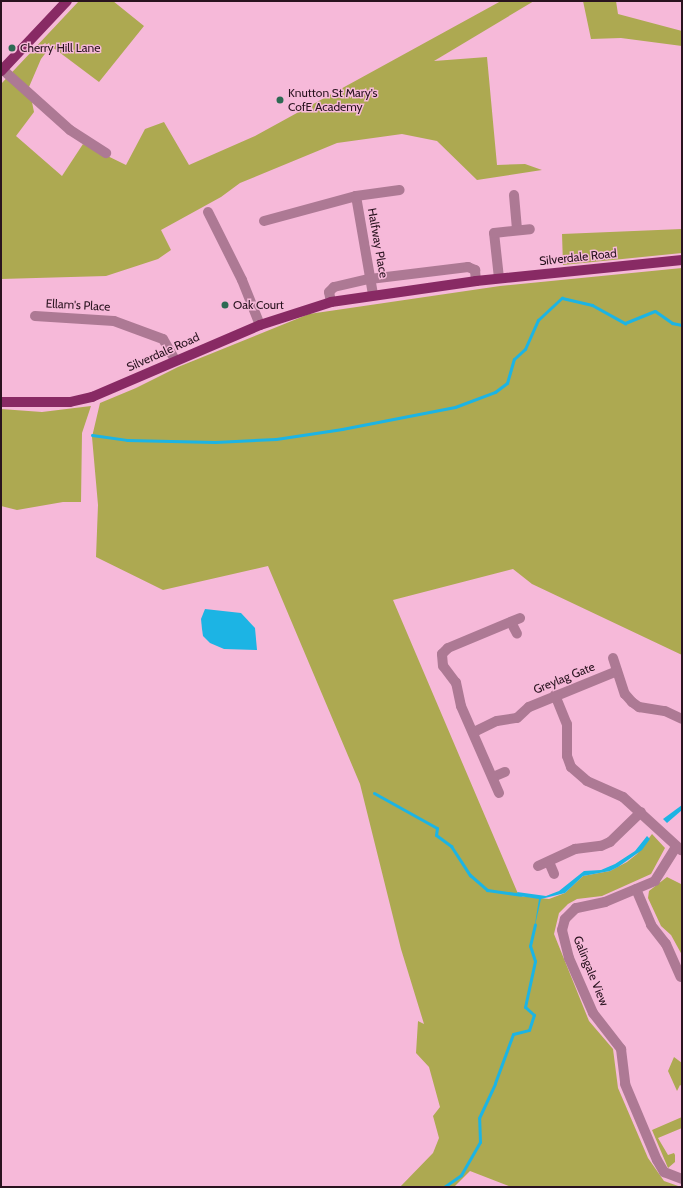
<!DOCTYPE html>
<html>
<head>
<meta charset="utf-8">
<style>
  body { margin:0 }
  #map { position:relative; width:683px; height:1188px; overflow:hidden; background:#f6b9d9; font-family:Cabin,sans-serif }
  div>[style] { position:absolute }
  .green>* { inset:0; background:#ada951 }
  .water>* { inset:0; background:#1cb4e4 }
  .stream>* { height:3px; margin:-1.5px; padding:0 1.5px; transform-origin:1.5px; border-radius:1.5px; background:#1cb4e4 }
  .minor>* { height:10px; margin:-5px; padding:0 5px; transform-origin:5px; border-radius:5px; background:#ad7994 }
  .major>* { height:10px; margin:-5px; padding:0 5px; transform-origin:5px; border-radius:5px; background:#882a64 }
  .dots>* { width:11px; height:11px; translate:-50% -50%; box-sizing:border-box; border:2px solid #f6b9d9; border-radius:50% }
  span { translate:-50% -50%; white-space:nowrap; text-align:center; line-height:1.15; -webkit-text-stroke:3px #f6b9d9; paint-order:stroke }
  .poi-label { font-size:12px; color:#29131f }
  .left { translate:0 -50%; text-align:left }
  .street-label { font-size:12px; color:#29131f }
  .frame { position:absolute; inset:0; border:2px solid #29131f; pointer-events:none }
</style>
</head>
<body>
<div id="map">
  <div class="green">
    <i style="clip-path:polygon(79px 1px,113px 1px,144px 26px,99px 82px,51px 46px,41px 59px,29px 87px,34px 112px,16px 136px,62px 176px,83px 144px,126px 165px,145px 129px,164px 122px,189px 165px,255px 136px,501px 1px,534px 1px,434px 61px,487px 57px,497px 165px,525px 164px,542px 170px,477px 180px,437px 141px,402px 134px,337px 143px,240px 183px,221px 197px,161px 230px,171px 250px,158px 259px,106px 276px,1px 279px,1px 84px)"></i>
    <i style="clip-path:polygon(583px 1px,616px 1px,618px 14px,682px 31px,682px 46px,621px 38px,591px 39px)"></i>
    <i style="clip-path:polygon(682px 229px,682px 253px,563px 265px,562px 234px)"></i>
    <i style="clip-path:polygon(682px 268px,682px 655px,532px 584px,513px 569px,393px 600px,519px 896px,549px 899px,565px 893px,583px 876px,610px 871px,627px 862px,637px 854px,652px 834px,665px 848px,651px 874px,602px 896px,577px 899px,568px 904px,559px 913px,554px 934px,589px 1021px,613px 1049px,618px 1088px,648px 1158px,664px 1181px,681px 1187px,511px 1187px,470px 1171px,454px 1187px,400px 1187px,433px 1153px,439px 1138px,433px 1116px,440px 1107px,429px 1067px,416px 1053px,418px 1021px,424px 1024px,401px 949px,360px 784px,268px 566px,163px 590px,96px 557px,98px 505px,92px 437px,100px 403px,136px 388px,178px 367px,309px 314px,500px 286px)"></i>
    <i style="clip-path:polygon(91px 406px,82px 433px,81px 502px,63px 502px,17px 510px,1px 506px,1px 409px,42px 412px)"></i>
    <i style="clip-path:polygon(667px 877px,681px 884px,682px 882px,682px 955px,671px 935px,661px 926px,648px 898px,649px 891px)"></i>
    <i style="clip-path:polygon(674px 1057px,682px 1063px,682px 1086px,680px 1085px,677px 1091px,668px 1071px)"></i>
    <i style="clip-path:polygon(682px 1117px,682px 1128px,658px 1138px,668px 1155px,674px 1153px,675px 1155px,675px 1162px,668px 1168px,652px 1130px)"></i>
  </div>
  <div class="water">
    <i style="clip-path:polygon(205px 609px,241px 613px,255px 628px,257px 650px,224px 649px,210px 643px,203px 636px,202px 629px,201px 619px)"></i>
    <i style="clip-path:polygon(682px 805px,682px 810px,667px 823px,663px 819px)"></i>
    <i style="clip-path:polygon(647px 836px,650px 839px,642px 850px,618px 867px,610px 871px,583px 876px,565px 893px,541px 899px,534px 930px,539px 899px,519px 896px,517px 892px,546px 896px,559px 891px,584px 871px,601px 870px,615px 864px,635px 851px)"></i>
  </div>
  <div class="stream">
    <i style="left:92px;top:435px;width:35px;rotate:8deg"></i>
    <i style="left:127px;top:440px;width:88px;rotate:1.3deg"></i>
    <i style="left:215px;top:442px;width:61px;rotate:-2.8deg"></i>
    <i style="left:276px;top:439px;width:67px;rotate:-8.6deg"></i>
    <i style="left:342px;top:429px;width:115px;rotate:-11deg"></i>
    <i style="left:455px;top:407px;width:43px;rotate:-20.6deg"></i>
    <i style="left:495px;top:392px;width:15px;rotate:-37deg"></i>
    <i style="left:507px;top:383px;width:25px;rotate:-74deg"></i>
    <i style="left:514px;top:359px;width:15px;rotate:-42deg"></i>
    <i style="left:525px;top:349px;width:32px;rotate:-66deg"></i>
    <i style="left:538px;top:320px;width:33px;rotate:-43deg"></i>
    <i style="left:562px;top:298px;width:31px;rotate:13deg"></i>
    <i style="left:592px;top:305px;width:38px;rotate:29deg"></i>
    <i style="left:625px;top:323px;width:32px;rotate:-22deg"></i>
    <i style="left:655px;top:311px;width:21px;rotate:35deg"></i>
    <i style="left:672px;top:323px;width:10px;rotate:11deg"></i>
    <i style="left:374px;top:793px;width:72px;rotate:29.1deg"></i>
    <i style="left:437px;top:828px;width:7px;rotate:98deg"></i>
    <i style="left:436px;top:835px;width:19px;rotate:36deg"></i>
    <i style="left:451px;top:846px;width:35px;rotate:57deg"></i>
    <i style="left:470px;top:875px;width:23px;rotate:41deg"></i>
    <i style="left:487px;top:890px;width:34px;rotate:8deg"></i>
    <i style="left:444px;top:1187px;width:21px;rotate:-35deg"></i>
    <i style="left:461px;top:1175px;width:38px;rotate:-60deg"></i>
    <i style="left:480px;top:1142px;width:24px;rotate:-92deg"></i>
    <i style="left:479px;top:1118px;width:38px;rotate:-65deg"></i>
    <i style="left:495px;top:1083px;width:52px;rotate:-69.8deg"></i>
    <i style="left:513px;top:1034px;width:16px;rotate:-14deg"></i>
    <i style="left:529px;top:1030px;width:16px;rotate:-72deg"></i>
    <i style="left:534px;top:1015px;width:12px;rotate:-138deg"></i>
    <i style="left:525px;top:1007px;width:47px;rotate:-77.7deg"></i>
    <i style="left:535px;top:961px;width:16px;rotate:-108deg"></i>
    <i style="left:530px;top:946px;width:22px;rotate:-77deg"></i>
  </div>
  <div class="minor">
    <i style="left:2px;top:69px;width:91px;rotate:41.9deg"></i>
    <i style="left:70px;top:130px;width:43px;rotate:32.6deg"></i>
    <i style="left:514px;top:195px;width:35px;rotate:85deg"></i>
    <i style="left:356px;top:196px;width:99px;rotate:80.2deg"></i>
    <i style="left:208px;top:212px;width:76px;rotate:63.4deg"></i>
    <i style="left:242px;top:280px;width:48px;rotate:68.2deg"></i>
    <i style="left:264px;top:221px;width:95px;rotate:-15.2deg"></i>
    <i style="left:356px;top:196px;width:44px;rotate:-7.8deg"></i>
    <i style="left:499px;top:278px;width:45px;rotate:-96.3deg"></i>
    <i style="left:494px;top:233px;width:36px;rotate:-6deg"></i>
    <i style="left:331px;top:302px;width:10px;rotate:-101deg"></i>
    <i style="left:329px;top:292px;width:7px;rotate:-45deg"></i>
    <i style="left:334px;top:287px;width:37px;rotate:-13deg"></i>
    <i style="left:370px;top:279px;width:99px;rotate:-7deg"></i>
    <i style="left:468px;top:267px;width:8px;rotate:23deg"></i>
    <i style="left:475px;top:270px;width:11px;rotate:85deg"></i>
    <i style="left:35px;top:316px;width:79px;rotate:3.6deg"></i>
    <i style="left:114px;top:321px;width:52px;rotate:20.2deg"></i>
    <i style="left:163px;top:339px;width:24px;rotate:60deg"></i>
    <i style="left:511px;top:622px;width:13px;rotate:63deg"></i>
    <i style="left:613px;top:658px;width:38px;rotate:72deg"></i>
    <i style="left:625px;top:694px;width:11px;rotate:49deg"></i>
    <i style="left:632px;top:702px;width:9px;rotate:36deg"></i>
    <i style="left:639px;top:707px;width:26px;rotate:9deg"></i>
    <i style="left:665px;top:711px;width:19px;rotate:25deg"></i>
    <i style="left:555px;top:695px;width:31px;rotate:68deg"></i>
    <i style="left:567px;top:724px;width:32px;rotate:90deg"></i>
    <i style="left:567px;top:756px;width:12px;rotate:70deg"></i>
    <i style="left:571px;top:767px;width:21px;rotate:41deg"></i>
    <i style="left:587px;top:781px;width:39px;rotate:24deg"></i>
    <i style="left:623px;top:797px;width:79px;rotate:42.4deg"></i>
    <i style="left:474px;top:732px;width:25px;rotate:-26deg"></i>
    <i style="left:497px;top:721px;width:20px;rotate:-9deg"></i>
    <i style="left:517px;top:718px;width:16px;rotate:-43deg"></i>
    <i style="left:529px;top:707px;width:95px;rotate:-22.2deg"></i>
    <i style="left:493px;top:777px;width:13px;rotate:-23deg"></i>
    <i style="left:499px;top:793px;width:95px;rotate:-113.6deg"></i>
    <i style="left:461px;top:706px;width:24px;rotate:-102deg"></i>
    <i style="left:456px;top:683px;width:21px;rotate:-127deg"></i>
    <i style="left:443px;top:666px;width:12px;rotate:-95deg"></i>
    <i style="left:442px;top:654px;width:8px;rotate:-45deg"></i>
    <i style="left:448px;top:648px;width:78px;rotate:-22.6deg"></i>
    <i style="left:676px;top:847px;width:40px;rotate:122deg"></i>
    <i style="left:655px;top:881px;width:54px;rotate:157.2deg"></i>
    <i style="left:605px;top:902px;width:30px;rotate:168deg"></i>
    <i style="left:576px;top:908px;width:16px;rotate:135deg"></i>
    <i style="left:565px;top:919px;width:11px;rotate:105deg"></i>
    <i style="left:562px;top:930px;width:29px;rotate:76deg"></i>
    <i style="left:569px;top:958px;width:60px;rotate:66.4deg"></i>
    <i style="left:593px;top:1013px;width:46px;rotate:52.1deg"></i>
    <i style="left:621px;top:1049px;width:35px;rotate:83deg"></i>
    <i style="left:625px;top:1084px;width:82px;rotate:67.2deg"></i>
    <i style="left:657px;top:1160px;width:14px;rotate:60deg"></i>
    <i style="left:664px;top:1172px;width:19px;rotate:21deg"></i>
    <i style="left:549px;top:862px;width:13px;rotate:67deg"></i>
    <i style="left:538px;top:866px;width:41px;rotate:-24.7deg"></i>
    <i style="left:575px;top:849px;width:26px;rotate:-7deg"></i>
    <i style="left:601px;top:846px;width:10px;rotate:-24deg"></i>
    <i style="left:610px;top:842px;width:43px;rotate:-44.1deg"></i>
    <i style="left:636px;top:889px;width:39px;rotate:67deg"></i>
    <i style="left:651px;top:925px;width:24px;rotate:52deg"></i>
    <i style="left:666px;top:944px;width:36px;rotate:66deg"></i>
  </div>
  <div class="major">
    <i style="left:1px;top:71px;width:96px;rotate:-46.7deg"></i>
    <i style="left:1px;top:402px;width:69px"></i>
    <i style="left:70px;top:402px;width:23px;rotate:-13deg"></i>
    <i style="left:92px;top:397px;width:183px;rotate:-23.2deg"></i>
    <i style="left:260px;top:325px;width:75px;rotate:-17.9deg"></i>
    <i style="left:331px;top:302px;width:147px;rotate:-8.2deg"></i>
    <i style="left:476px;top:281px;width:207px;rotate:-5.8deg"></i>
  </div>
  <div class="dots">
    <i style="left:12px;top:48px;background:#2d6953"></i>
    <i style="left:280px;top:100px;background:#2d6953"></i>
    <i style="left:225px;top:305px;background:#2d6953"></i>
  </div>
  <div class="poi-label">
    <span class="left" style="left:20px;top:48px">Cherry Hill Lane</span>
    <span class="left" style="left:288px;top:100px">Knutton St Mary's<br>CofE Academy</span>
    <span class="left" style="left:233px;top:305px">Oak Court</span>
  </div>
  <div class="street-label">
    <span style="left:378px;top:243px;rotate:80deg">Halfway Place</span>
    <span style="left:578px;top:257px;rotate:-6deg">Silverdale Road</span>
    <span style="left:78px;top:305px;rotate:3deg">Ellam's Place</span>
    <span style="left:163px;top:352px;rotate:-24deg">Silverdale Road</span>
    <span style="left:564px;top:678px;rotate:-22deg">Greylag Gate</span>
    <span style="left:591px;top:971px;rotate:68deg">Galingale View</span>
  </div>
  <div class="frame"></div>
</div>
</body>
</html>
